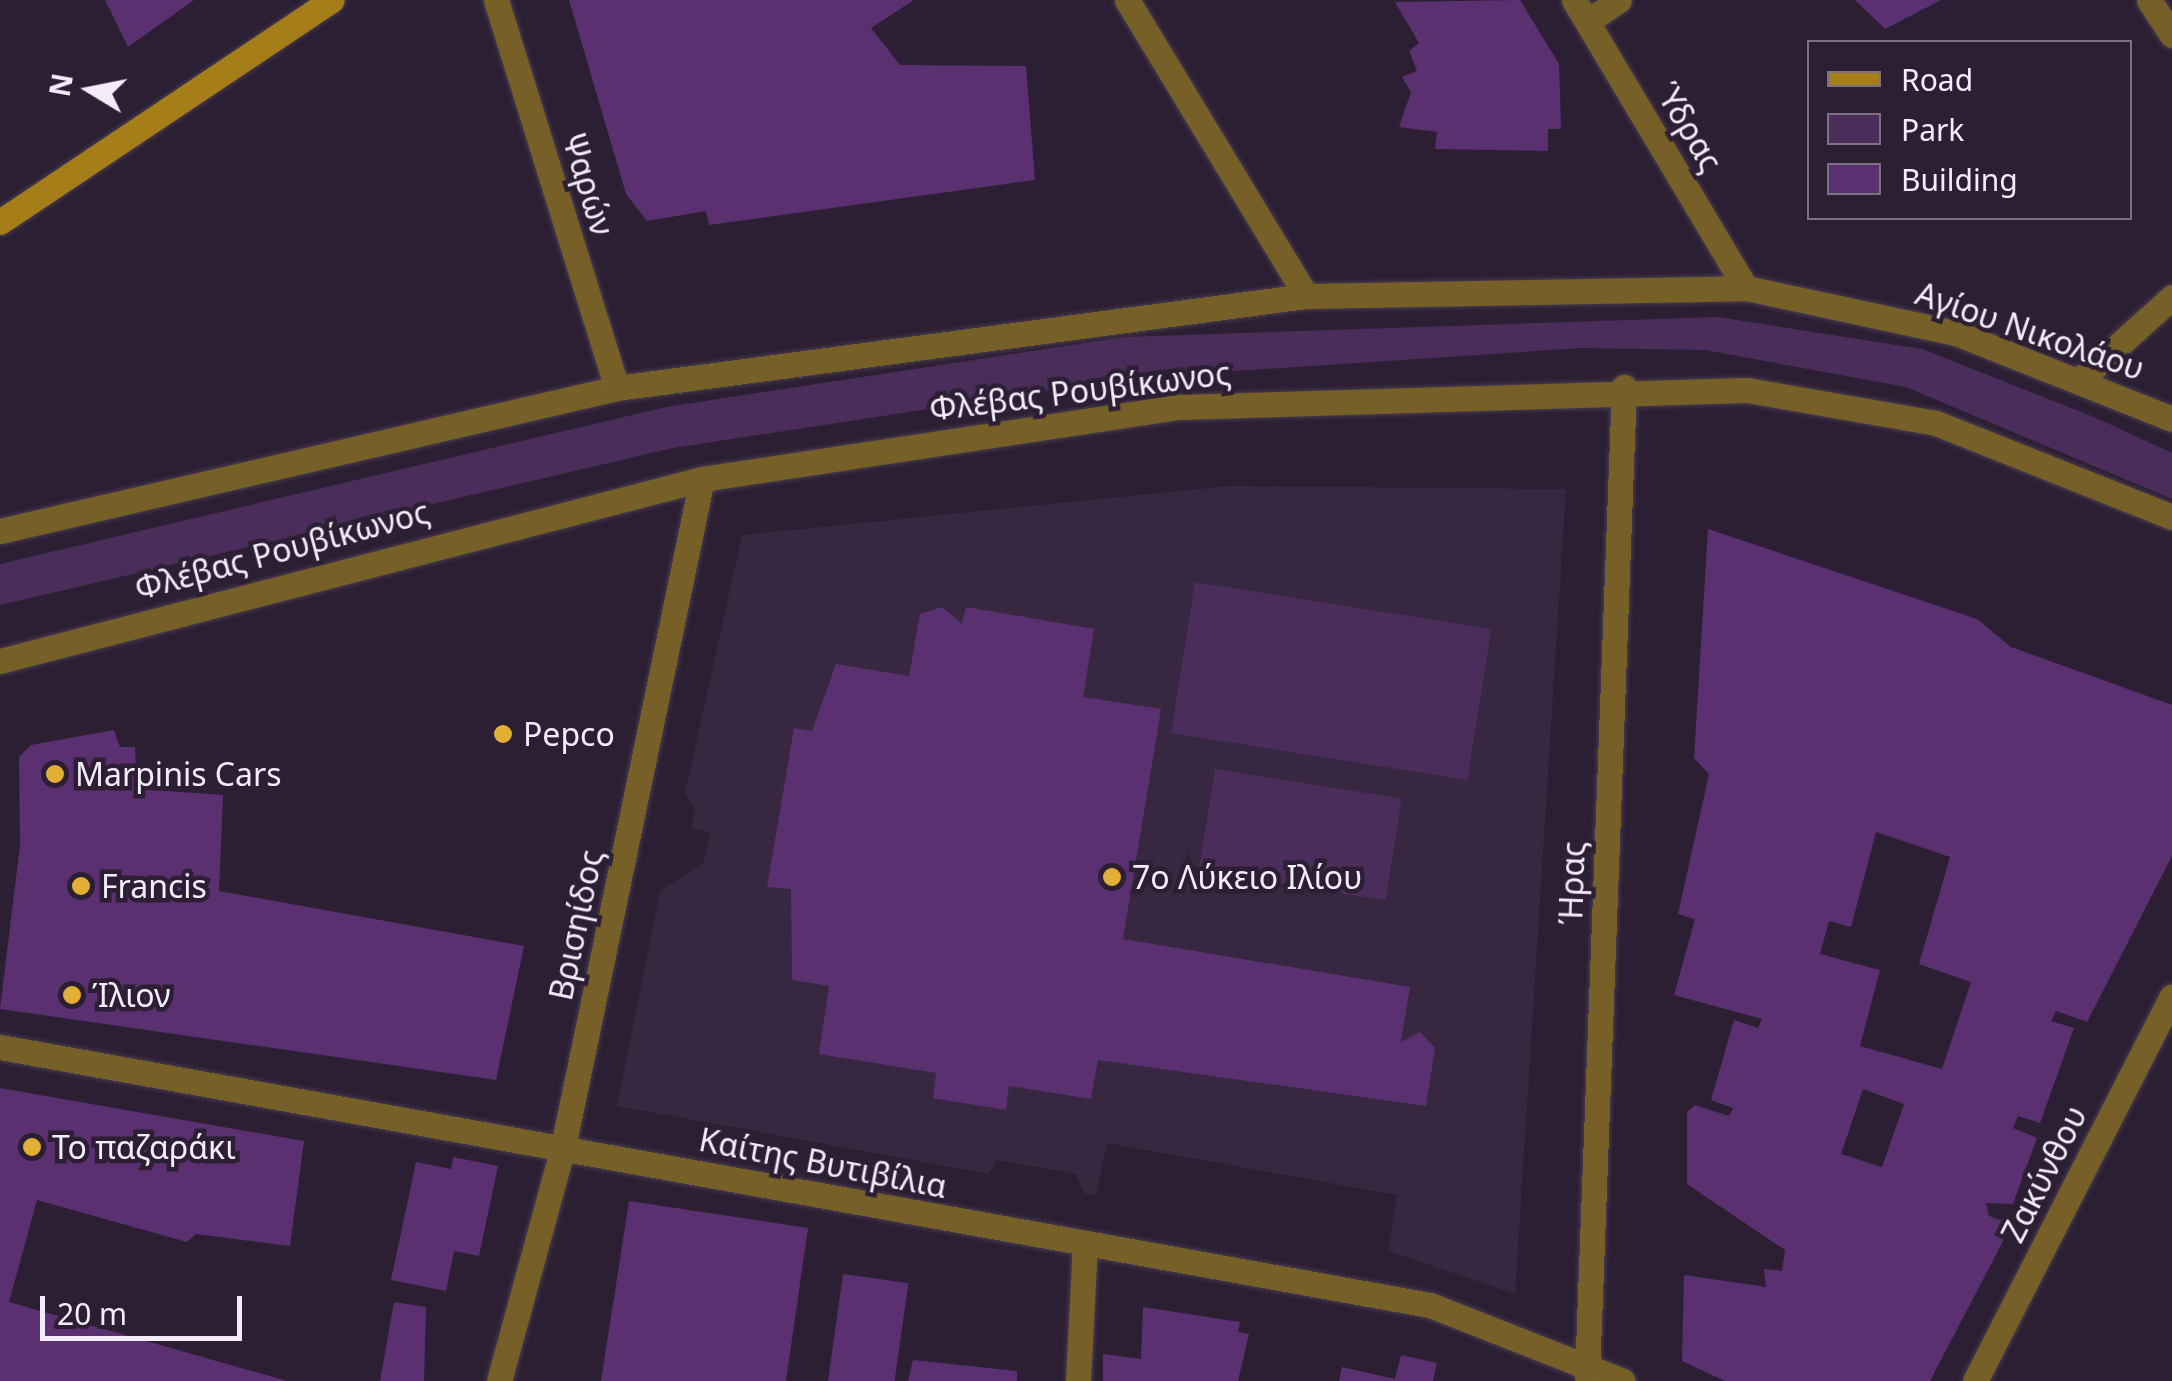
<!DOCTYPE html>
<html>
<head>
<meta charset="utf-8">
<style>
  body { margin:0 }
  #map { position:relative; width:2172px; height:1381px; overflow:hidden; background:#2c1f33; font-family:"Noto Sans",sans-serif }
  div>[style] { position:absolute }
  .built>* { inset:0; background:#382741 }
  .green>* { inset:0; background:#4b2d5b; transform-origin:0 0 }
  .building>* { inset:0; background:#5b3071; transform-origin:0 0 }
  .roads { filter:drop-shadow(0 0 2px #483c4f) drop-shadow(0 0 2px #483c4f) }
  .minor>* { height:25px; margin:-12.5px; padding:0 12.5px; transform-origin:12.5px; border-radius:12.5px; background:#775f28 }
  .tertiary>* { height:25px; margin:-12.5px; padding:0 12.5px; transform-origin:12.5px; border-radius:12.5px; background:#775f28 }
  .secondary>* { height:25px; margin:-12.5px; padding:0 12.5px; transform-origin:12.5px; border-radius:12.5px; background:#a67e19 }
  .dots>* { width:28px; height:28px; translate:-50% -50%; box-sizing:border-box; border:5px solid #2c1f33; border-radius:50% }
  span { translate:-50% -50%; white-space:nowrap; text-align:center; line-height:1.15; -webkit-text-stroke:9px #2c1f33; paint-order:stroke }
  .street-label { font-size:32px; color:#f4ecfa }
  .poi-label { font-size:32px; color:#f4ecfa }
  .left { translate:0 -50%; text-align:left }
  .legend { position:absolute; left:1807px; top:40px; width:325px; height:180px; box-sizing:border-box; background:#2c1f33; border:2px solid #7c7183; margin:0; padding:12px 18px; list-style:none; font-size:30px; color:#f4ecfa }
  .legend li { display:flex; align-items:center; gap:20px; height:50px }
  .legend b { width:50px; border:2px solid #7c7183 }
  .north { position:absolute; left:40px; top:40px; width:100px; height:100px; -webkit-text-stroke:8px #2c1f33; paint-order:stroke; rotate:280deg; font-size:28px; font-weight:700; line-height:40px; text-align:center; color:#f4ecfa }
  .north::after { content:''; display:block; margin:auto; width:35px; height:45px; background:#f4ecfa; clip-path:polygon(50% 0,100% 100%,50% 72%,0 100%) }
  .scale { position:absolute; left:40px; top:1296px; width:202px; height:45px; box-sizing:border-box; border:5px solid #f4ecfa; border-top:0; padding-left:12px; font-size:30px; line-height:35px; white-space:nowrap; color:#f4ecfa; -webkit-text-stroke:8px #2c1f33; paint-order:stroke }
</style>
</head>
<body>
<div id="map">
  <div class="built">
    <i style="clip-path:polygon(1230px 486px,1566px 489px,1515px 1294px,1388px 1251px,1397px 1195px,1107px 1143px,1096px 1196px,1084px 1193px,1076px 1174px,997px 1160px,989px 1174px,617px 1106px,660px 891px,703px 863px,711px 833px,691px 828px,695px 809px,685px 793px,742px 535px)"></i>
  </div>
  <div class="green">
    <i style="clip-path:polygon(1718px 317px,1922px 349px,2094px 417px,2172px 453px,2172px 499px,1906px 387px,1705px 350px,1581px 348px,1131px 378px,673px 448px,0 605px,0 564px,666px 407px,1124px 337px)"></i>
    <i style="left:1195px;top:582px;width:300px;height:153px;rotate:9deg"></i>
    <i style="left:1215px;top:769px;width:189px;height:103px;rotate:9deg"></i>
  </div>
  <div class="building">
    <i style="clip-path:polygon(105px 0,194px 0,128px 47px)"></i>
    <i style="clip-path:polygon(569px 0,914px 0,871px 28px,900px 65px,1026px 66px,1035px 180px,709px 225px,706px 211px,647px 221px,626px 194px)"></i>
    <i style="clip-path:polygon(1520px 0,1559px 64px,1561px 129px,1548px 129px,1548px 151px,1435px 149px,1437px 132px,1399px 127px,1411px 92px,1402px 77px,1417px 71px,1409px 51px,1419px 43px,1395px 2px)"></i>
    <i style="clip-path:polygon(1855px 0,1941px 0,1885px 29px)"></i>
    <i style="clip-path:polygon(evenodd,1708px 529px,1977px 619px,2011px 647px,2172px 705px,2172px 856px,2087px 1022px,2056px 1011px,2051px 1021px,2074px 1028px,2040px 1123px,2018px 1116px,2013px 1128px,2037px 1138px,2013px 1204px,1986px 1203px,1989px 1216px,2012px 1224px,1930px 1381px,1725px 1381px,1682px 1361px,1684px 1275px,1766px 1287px,1764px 1269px,1782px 1271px,1785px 1250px,1687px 1184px,1687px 1112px,1695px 1105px,1729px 1116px,1733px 1108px,1711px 1100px,1734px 1020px,1758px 1028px,1762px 1019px,1674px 995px,1695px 919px,1678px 914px,1709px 774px,1694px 758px,1708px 529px,1876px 832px,1950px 857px,1919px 964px,1971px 982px,1942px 1069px,1860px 1046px,1880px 970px,1820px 954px,1829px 921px,1851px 927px,1876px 832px,1708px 529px,1863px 1089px,1904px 1104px,1882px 1167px,1841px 1154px,1863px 1089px)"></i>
    <i style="clip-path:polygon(966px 607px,1094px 629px,1083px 697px,1161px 709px,1123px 939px,1410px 987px,1401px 1042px,1420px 1032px,1435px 1048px,1426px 1106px,1098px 1060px,1091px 1099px,1009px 1086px,1006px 1110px,933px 1098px,936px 1073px,819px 1054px,829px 986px,792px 980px,791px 889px,767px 887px,794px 728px,812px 731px,836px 664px,909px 676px,920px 614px,942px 607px,962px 624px)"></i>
    <i style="clip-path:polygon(114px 730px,120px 747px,135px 747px,137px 789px,223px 795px,219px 891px,524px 946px,496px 1080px,0 1009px,20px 845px,19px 757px,31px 745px)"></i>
    <i style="clip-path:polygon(0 1088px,304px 1141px,290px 1246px,196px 1234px,187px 1242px,37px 1200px,9px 1302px,287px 1381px,0 1381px)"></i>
    <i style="clip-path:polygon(453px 1157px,498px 1166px,479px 1256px,454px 1251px,446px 1291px,391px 1280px,416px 1162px,451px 1169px)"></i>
    <i style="clip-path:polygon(629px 1201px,808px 1228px,786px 1381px,601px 1381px)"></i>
    <i style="left:843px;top:1274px;width:66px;height:108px;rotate:8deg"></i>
    <i style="clip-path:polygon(394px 1302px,426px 1307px,424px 1381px,380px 1381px)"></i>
    <i style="clip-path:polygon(1143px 1307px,1240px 1322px,1238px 1332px,1249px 1334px,1238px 1381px,1103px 1381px,1103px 1354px,1141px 1359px)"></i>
    <i style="clip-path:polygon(1401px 1355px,1437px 1363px,1433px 1381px,1339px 1381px,1342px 1367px,1395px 1379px)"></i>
    <i style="clip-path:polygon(913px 1360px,1017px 1371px,1017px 1381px,908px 1381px)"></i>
  </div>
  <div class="roads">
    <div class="minor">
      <i style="left:496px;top:0;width:406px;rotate:72.7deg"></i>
      <i style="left:1127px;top:0;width:346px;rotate:58.8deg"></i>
      <i style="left:1574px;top:0;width:335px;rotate:59.2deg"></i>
      <i style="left:2149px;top:0;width:42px;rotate:56.7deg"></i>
      <i style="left:1588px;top:21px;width:37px;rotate:-34deg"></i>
      <i style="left:0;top:1047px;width:1453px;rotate:10.23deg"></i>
      <i style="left:1430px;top:1305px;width:207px;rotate:21.5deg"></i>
      <i style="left:1587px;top:1376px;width:990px;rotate:-87.86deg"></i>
      <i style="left:499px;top:1381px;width:243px;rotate:-74.7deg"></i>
      <i style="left:563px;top:1147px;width:682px;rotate:-78.25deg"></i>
      <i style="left:1078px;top:1381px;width:136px;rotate:-87.1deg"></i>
      <i style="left:1975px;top:1381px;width:432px;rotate:-62.9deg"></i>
    </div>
    <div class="tertiary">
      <i style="left:2082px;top:378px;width:121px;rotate:-42deg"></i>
      <i style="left:0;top:531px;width:633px;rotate:-13.05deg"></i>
      <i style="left:617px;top:388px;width:695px;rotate:-7.61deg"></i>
      <i style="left:1306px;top:296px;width:440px;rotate:-1deg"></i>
      <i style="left:1746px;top:288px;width:215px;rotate:12.1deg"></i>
      <i style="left:1956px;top:333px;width:232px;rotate:21.7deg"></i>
      <i style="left:0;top:661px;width:725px;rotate:-14.53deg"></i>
      <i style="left:702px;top:479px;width:483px;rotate:-8.6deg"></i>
      <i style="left:1180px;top:407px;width:567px;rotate:-1.72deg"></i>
      <i style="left:1747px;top:390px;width:192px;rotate:9.9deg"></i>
      <i style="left:1936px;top:423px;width:254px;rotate:21.7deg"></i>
    </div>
    <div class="secondary">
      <i style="left:0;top:222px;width:399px;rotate:-33.8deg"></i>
    </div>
  </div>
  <div class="dots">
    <i style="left:503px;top:734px;background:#e2af34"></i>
    <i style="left:55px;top:774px;background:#e2af34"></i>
    <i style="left:1112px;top:877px;background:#e2af34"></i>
    <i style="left:81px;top:886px;background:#e2af34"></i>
    <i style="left:72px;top:995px;background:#e2af34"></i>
    <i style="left:32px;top:1147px;background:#e2af34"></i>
  </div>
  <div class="street-label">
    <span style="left:1689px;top:127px;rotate:59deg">Ύδρας</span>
    <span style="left:588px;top:184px;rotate:73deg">Ψαρών</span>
    <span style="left:2030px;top:331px;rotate:19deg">Αγίου Νικολάου</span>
    <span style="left:1080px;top:391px;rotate:-7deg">Φλέβας Ρουβίκωνος</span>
    <span style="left:282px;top:550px;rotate:-15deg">Φλέβας Ρουβίκωνος</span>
    <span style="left:1572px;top:883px;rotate:-88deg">Ήρας</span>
    <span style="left:576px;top:925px;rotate:-78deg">Βρισηίδος</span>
    <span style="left:823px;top:1163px;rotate:11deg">Καίτης Βυτιβίλια</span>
    <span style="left:2044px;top:1174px;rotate:-63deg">Ζακύνθου</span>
  </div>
  <div class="poi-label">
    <span class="left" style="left:523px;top:734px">Pepco</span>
    <span class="left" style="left:75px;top:774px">Marpinis Cars</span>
    <span class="left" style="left:1132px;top:877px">7ο Λύκειο Ιλίου</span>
    <span class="left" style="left:101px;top:886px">Francis</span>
    <span class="left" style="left:92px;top:995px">Ίλιον</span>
    <span class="left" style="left:52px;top:1147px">Το παζαράκι</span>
  </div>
  <ul class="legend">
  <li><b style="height:12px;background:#a67e19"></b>Road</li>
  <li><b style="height:28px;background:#4b2d5b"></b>Park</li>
  <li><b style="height:28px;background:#5b3071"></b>Building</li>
  </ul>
  <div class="north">N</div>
  <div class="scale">20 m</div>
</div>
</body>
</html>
